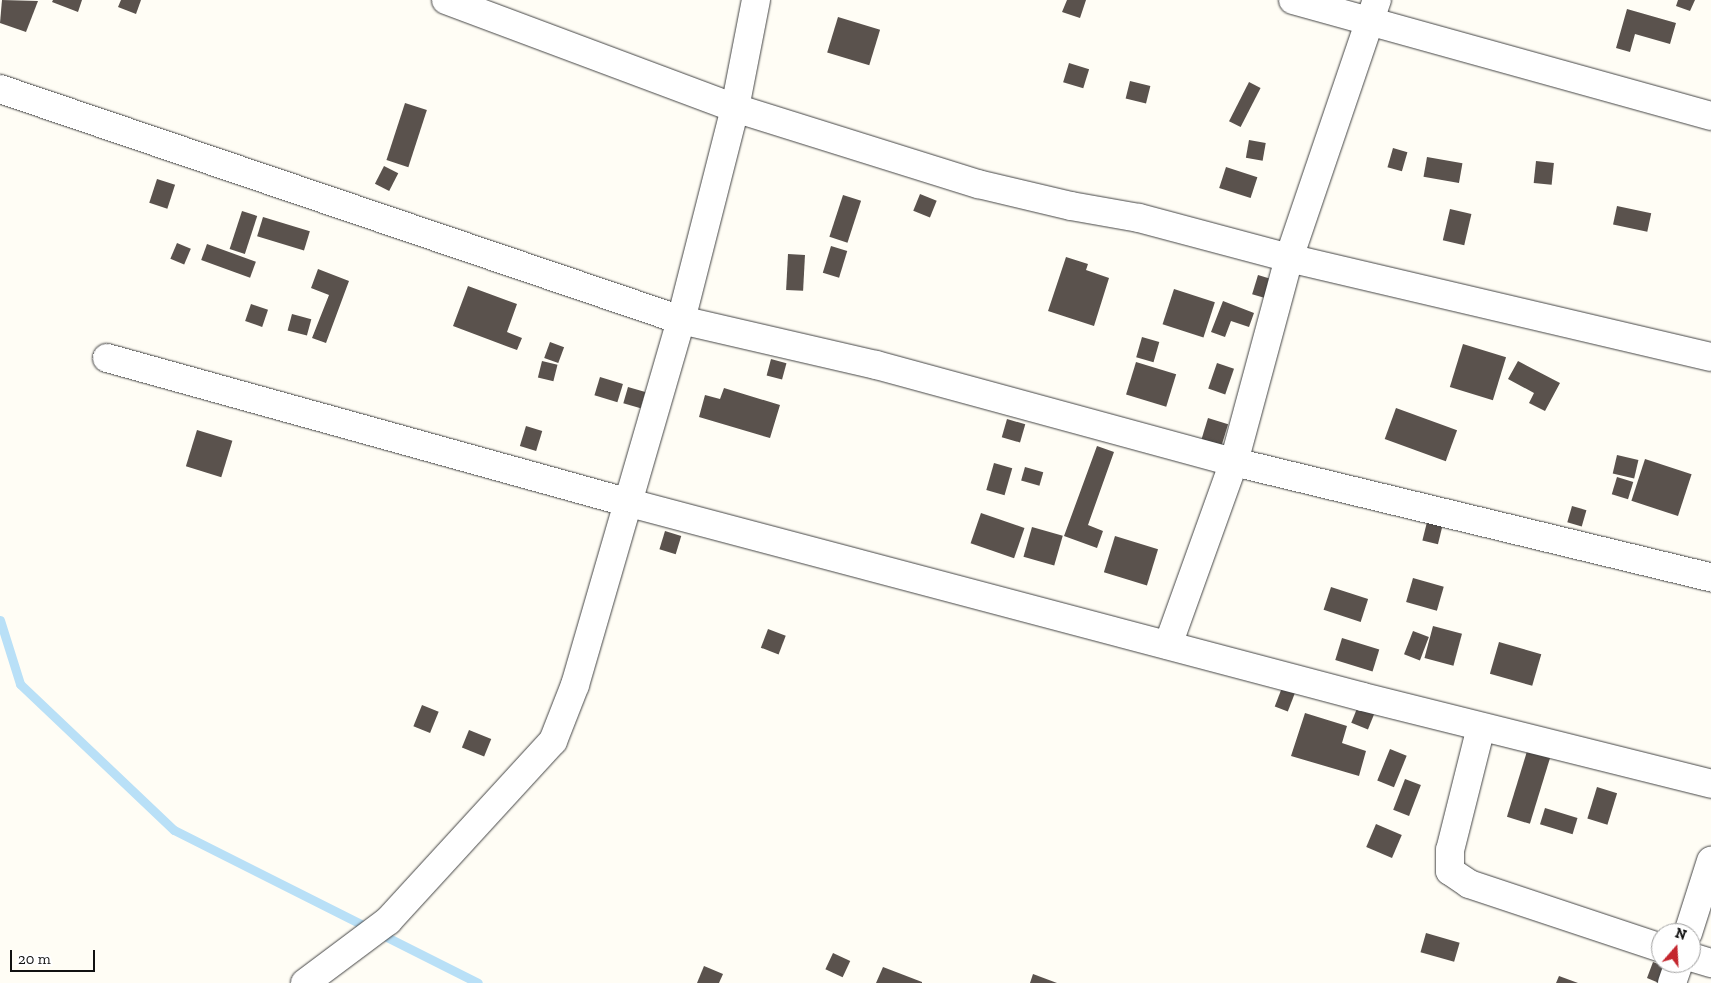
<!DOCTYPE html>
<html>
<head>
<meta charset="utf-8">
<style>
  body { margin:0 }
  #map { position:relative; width:1711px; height:983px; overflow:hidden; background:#fffdf5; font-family:"Zilla Slab",serif }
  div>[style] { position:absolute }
  .stream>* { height:9px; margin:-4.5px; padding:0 4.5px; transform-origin:4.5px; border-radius:4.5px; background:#b9e0f7 }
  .building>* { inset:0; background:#5a524d; transform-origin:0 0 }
  .roads { filter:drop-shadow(0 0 1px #444) drop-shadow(0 0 1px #444) }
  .minor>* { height:28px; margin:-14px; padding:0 14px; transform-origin:14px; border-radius:14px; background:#fff }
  span { translate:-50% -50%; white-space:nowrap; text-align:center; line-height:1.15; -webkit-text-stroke:5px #fff; paint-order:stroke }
  .north { position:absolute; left:1651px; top:923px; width:50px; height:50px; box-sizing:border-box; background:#fff; border:1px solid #a0a0a0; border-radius:50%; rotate:19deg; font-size:14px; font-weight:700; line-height:20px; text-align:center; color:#111 }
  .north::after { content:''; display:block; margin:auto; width:18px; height:22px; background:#c4262e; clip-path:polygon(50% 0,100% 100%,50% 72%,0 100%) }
  .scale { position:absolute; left:10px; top:950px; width:85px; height:22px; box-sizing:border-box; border:2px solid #111; border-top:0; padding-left:6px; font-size:15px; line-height:18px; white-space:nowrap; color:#111; -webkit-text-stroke:4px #fff; paint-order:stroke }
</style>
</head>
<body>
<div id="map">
  <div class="stream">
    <i style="left:0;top:620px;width:67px;rotate:72.6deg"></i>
    <i style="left:20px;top:684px;width:212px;rotate:43.5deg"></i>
    <i style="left:174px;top:830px;width:340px;rotate:26.7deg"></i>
  </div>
  <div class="building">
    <i style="clip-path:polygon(2px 0,38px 1px,26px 32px,0 23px)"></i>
    <i style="clip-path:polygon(53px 0,82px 0,78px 12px,52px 2px)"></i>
    <i style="clip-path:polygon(121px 0,141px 0,136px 14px,118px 7px)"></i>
    <i style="clip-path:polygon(1067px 0,1086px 0,1080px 18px,1062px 12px)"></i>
    <i style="clip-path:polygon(1678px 0,1695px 0,1690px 11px,1676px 6px)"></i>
    <i style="clip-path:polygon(1627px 9px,1676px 23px,1670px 44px,1635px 34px,1630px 52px,1616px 48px)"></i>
    <i style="left:838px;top:17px;width:44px;height:37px;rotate:17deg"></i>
    <i style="left:1069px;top:63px;width:21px;height:20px;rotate:17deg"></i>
    <i style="left:1130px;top:81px;width:21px;height:18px;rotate:14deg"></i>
    <i style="left:1249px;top:82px;width:13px;height:44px;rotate:27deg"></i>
    <i style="left:405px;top:103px;width:23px;height:60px;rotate:18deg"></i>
    <i style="left:1249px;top:140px;width:17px;height:18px;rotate:10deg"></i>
    <i style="left:1393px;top:148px;width:15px;height:20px;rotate:16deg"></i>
    <i style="left:1427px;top:157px;width:36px;height:20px;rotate:10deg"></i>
    <i style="left:1536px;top:161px;width:18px;height:22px;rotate:6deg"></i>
    <i style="left:384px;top:166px;width:16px;height:20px;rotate:27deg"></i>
    <i style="left:1226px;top:167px;width:33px;height:22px;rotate:18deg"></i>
    <i style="left:157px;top:179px;width:19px;height:25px;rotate:18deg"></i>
    <i style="left:920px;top:194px;width:18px;height:18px;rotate:22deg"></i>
    <i style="left:843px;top:195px;width:19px;height:44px;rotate:18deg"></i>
    <i style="left:1617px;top:206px;width:35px;height:19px;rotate:12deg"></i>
    <i style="left:1450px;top:209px;width:22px;height:32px;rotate:13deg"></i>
    <i style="left:242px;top:211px;width:16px;height:40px;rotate:18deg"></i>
    <i style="left:263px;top:217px;width:49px;height:20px;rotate:17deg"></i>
    <i style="left:177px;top:243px;width:15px;height:17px;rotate:23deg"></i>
    <i style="left:207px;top:244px;width:52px;height:17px;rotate:20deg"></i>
    <i style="left:831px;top:246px;width:17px;height:28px;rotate:17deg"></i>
    <i style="left:788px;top:254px;width:17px;height:36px;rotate:3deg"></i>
    <i style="clip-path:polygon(1066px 257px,1088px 264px,1086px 270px,1109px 278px,1094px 326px,1048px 311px)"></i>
    <i style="clip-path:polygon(318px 269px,349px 281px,326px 343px,312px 338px,329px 295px,311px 288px)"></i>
    <i style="left:1258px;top:275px;width:17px;height:20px;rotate:17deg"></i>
    <i style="clip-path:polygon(468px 286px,517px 304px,507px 332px,522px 338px,517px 350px,453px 326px)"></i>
    <i style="left:1174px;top:289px;width:43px;height:37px;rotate:18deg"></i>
    <i style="clip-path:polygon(1223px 301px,1254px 313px,1249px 327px,1231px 321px,1225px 337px,1211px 332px)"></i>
    <i style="left:251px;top:304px;width:18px;height:18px;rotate:19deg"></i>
    <i style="left:292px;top:314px;width:20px;height:17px;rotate:15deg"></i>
    <i style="left:1142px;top:337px;width:18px;height:21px;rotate:16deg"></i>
    <i style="left:550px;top:342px;width:15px;height:17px;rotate:20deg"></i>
    <i style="left:1463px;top:344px;width:45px;height:45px;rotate:17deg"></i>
    <i style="left:771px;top:359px;width:16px;height:17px;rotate:15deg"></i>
    <i style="left:542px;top:361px;width:16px;height:17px;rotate:14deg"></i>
    <i style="clip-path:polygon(1518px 361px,1560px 383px,1545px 411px,1529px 403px,1534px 393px,1508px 379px)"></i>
    <i style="left:1136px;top:362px;width:42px;height:34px;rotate:17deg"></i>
    <i style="left:1217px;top:363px;width:18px;height:27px;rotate:19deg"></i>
    <i style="left:600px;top:377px;width:24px;height:19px;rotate:17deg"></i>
    <i style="left:628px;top:387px;width:18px;height:17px;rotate:16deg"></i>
    <i style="clip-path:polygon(724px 388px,780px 405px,770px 438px,699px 417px,705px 395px,720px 399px)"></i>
    <i style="left:1396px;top:408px;width:65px;height:33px;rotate:20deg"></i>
    <i style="left:1208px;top:418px;width:21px;height:22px;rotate:17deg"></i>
    <i style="left:1007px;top:419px;width:19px;height:19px;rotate:16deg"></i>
    <i style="left:526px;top:426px;width:17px;height:21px;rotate:17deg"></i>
    <i style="left:197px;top:430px;width:37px;height:38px;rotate:17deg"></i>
    <i style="clip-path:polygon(1097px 446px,1114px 452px,1088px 525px,1103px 531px,1097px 548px,1064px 536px)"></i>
    <i style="left:1617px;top:455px;width:22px;height:19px;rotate:13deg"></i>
    <i style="left:1645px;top:459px;width:49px;height:44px;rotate:18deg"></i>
    <i style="left:994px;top:463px;width:19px;height:28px;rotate:16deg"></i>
    <i style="left:1025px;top:467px;width:19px;height:14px;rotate:16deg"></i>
    <i style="left:1617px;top:477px;width:17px;height:18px;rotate:17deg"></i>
    <i style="left:1572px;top:506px;width:15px;height:17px;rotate:16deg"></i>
    <i style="left:981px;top:513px;width:46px;height:32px;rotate:19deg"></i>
    <i style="left:1427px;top:522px;width:16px;height:19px;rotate:14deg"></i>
    <i style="left:1032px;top:527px;width:32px;height:31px;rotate:16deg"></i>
    <i style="left:665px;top:531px;width:17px;height:19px;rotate:17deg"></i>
    <i style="left:1115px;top:536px;width:45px;height:38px;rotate:17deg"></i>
    <i style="left:1413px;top:578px;width:32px;height:25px;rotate:16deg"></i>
    <i style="left:1331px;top:587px;width:39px;height:24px;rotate:18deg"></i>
    <i style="left:1433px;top:626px;width:30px;height:33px;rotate:15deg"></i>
    <i style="left:768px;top:629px;width:19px;height:20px;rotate:21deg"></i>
    <i style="left:1413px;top:631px;width:17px;height:25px;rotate:21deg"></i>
    <i style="left:1342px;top:638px;width:39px;height:23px;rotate:17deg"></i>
    <i style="left:1499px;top:642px;width:44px;height:33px;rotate:16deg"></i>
    <i style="left:1283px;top:685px;width:14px;height:23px;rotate:21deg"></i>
    <i style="left:422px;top:705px;width:18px;height:23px;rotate:22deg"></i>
    <i style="left:1358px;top:706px;width:18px;height:18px;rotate:22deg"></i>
    <i style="clip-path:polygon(1305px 713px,1347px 726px,1342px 743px,1366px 751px,1359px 776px,1291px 756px)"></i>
    <i style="left:469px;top:730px;width:24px;height:19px;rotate:22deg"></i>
    <i style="left:1528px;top:748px;width:24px;height:72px;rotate:17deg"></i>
    <i style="left:1390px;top:749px;width:18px;height:34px;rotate:22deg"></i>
    <i style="left:1405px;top:779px;width:17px;height:33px;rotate:21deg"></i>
    <i style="left:1597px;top:787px;width:21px;height:33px;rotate:17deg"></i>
    <i style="left:1545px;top:808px;width:34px;height:17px;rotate:17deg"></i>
    <i style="left:1376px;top:824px;width:28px;height:25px;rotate:23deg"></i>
    <i style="left:1426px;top:933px;width:35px;height:20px;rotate:16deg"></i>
    <i style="left:833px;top:953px;width:19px;height:18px;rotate:25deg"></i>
    <i style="clip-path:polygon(1653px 962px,1669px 968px,1659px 983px,1647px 978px)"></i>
    <i style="clip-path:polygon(704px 966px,723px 974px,719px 983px,697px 983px)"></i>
    <i style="clip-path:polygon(883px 967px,922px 982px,922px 983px,876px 983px)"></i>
    <i style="clip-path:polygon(1033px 974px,1057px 983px,1030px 983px)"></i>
    <i style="clip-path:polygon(1559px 976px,1578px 983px,1556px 983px)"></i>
  </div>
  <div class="roads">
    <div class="minor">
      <i style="left:446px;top:0;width:309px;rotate:20.5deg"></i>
      <i style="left:735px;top:108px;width:255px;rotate:17.4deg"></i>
      <i style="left:978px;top:184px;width:96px;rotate:13.3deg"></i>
      <i style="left:1071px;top:206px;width:69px;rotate:10deg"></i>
      <i style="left:1139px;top:218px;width:155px;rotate:14.9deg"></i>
      <i style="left:1289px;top:258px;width:433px;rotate:13.2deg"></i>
      <i style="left:1293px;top:0;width:434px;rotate:15.5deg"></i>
      <i style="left:0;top:89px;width:719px;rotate:18.74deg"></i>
      <i style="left:681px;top:320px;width:200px;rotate:13deg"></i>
      <i style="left:876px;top:365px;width:371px;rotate:15.2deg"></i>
      <i style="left:1234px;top:462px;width:491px;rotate:13.6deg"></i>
      <i style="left:107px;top:358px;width:539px;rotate:15.51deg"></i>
      <i style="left:626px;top:502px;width:762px;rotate:14.82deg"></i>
      <i style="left:1363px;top:697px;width:359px;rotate:14deg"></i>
      <i style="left:1168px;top:645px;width:195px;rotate:-70.2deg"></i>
      <i style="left:1234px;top:462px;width:211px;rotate:-74.9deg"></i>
      <i style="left:1289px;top:258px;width:273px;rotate:-71.2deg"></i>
      <i style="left:1481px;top:727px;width:127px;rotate:104.1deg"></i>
      <i style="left:1450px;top:850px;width:21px;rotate:90deg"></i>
      <i style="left:1450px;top:871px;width:23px;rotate:34deg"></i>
      <i style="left:1469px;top:884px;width:202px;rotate:18.4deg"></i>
      <i style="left:1688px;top:933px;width:76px;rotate:-72.3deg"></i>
      <i style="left:1691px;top:957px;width:21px;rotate:17deg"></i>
      <i style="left:305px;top:983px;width:104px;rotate:-36.8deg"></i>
      <i style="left:388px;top:921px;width:244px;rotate:-47.5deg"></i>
      <i style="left:553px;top:741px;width:60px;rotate:-68.6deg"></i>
      <i style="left:575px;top:685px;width:380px;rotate:-73.8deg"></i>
      <i style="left:681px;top:320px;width:219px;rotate:-75.7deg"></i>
      <i style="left:735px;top:108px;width:110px;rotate:-79deg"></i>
      <i style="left:1672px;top:983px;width:21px;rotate:-71deg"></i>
    </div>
  </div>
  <div class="north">N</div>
  <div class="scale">20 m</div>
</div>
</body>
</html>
